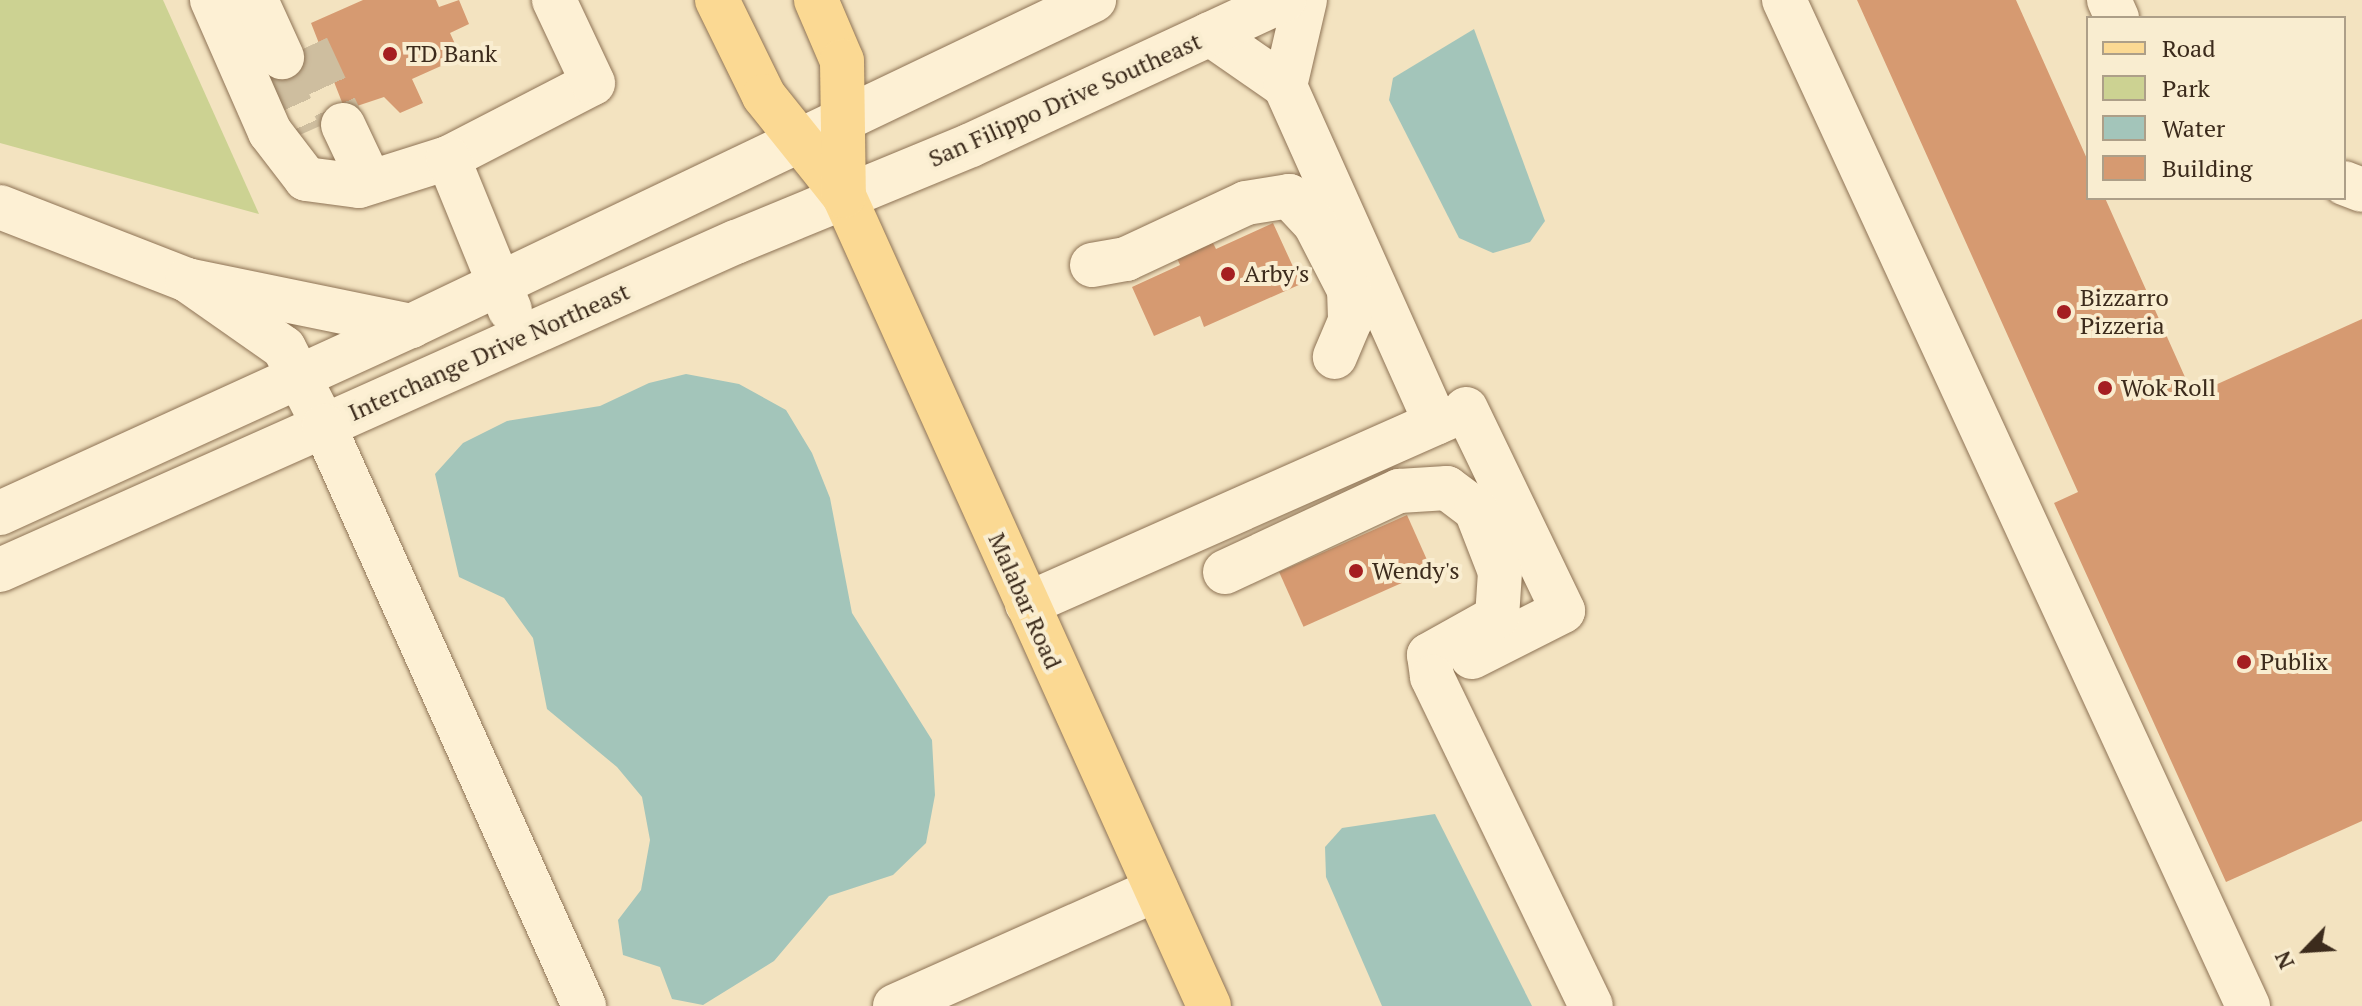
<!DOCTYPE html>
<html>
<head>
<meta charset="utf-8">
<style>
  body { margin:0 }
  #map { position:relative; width:2362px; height:1006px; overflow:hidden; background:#f3e3c0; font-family:"PT Serif",serif }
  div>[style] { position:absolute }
  .green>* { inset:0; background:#ccd292 }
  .water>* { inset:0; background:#a3c5ba }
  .building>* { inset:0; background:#d69a71; transform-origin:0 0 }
  .minor-tunnel>* { height:44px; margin-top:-22px; transform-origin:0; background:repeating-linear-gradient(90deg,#cebe9f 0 44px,transparent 0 66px) }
  .roads { filter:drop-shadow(0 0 2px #8e7355) drop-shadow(0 0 2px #8e7355) }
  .minor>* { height:44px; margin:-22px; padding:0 22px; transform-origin:22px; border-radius:22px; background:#fdf0d4 }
  .major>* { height:44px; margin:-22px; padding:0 22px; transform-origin:22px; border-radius:22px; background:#fbd993 }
  .dots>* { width:22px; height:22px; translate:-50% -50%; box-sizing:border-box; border:4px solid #f9edd0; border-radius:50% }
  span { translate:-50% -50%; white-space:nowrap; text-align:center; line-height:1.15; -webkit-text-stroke:8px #f9edd0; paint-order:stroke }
  .poi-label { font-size:24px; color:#3c2b1c }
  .left { translate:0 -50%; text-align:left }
  .street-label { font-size:24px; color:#3c2b1c }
  .legend { position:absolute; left:2086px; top:16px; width:260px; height:184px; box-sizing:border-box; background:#f9edd0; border:2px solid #ad9f88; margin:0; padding:10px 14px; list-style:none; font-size:24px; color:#3c2b1c }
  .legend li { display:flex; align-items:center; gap:16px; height:40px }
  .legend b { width:40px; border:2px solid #ad9f88 }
  .north { position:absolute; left:2266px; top:910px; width:80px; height:80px; -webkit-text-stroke:6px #f9edd0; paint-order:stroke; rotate:245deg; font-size:22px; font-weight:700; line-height:32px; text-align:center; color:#3c2b1c }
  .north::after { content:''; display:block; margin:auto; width:28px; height:36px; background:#3c2b1c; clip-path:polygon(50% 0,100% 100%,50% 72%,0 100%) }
</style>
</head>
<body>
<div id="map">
  <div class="green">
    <i style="clip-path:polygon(0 0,163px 0,259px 214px,0 143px)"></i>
  </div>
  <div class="water">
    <i style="clip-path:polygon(1474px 29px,1545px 221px,1530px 242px,1493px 253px,1459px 238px,1389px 100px,1393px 78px)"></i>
    <i style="clip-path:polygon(686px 374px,739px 384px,786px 410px,812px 453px,830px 498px,852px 613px,932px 740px,935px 795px,926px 843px,893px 875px,829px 896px,774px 961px,703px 1005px,672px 999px,660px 967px,623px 955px,618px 920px,641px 890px,650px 840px,642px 797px,617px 767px,547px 709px,533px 638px,504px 598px,459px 577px,435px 474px,463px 443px,507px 421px,600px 406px,649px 383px)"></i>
    <i style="clip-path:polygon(1435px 814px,1532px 1006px,1382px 1006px,1326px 877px,1325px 847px,1342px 828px)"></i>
  </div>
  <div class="building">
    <i style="clip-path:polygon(363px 0,436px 0,439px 7px,459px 0,469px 24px,450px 33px,461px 57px,412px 79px,423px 103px,400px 113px,384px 97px,345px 110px,311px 23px)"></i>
    <i style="clip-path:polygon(1857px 0,2016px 0,2088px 161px,2088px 198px,2105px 198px,2193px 395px,2362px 319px,2362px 821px,2226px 882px,2054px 503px,2078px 492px)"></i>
    <i style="clip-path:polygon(1273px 223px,1301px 284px,1204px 327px,1200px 316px,1154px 336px,1132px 287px,1180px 265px,1176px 256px,1212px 241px,1216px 249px)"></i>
    <i style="left:1407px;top:515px;width:60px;height:140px;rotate:66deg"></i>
  </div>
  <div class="minor-tunnel">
    <i style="left:307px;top:47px;width:86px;rotate:65.2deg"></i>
    <i style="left:273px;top:67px;width:73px;rotate:65.9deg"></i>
  </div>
  <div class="roads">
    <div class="minor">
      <i style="left:212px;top:0;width:144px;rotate:66.3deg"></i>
      <i style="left:270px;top:132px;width:59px;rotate:52.5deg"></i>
      <i style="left:306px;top:179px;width:53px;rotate:7.5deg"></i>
      <i style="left:359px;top:186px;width:93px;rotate:-17.5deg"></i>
      <i style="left:448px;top:158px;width:163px;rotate:-27.3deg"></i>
      <i style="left:593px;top:83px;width:92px;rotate:-115.2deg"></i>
      <i style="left:256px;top:0;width:63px;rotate:65.5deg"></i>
      <i style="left:1784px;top:0;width:1108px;rotate:65.24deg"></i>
      <i style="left:2109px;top:0;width:20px;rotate:66deg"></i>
      <i style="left:1210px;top:34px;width:91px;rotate:34.7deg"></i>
      <i style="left:1285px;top:86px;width:369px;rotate:65.9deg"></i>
      <i style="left:1285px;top:86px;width:88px;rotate:-76.9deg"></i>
      <i style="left:343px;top:125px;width:63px;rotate:64.7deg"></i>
      <i style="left:448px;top:158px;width:164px;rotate:67.8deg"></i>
      <i style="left:2344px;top:183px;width:19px;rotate:21deg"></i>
      <i style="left:0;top:207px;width:201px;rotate:21.3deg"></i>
      <i style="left:187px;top:280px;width:229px;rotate:11.6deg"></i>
      <i style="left:411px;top:326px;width:757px;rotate:-25.52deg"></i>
      <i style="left:1092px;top:265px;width:35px;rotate:-10deg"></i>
      <i style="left:1126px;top:259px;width:132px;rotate:-25deg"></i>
      <i style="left:1246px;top:203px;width:44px;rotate:-9.2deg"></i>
      <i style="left:1289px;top:196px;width:38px;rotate:47deg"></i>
      <i style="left:1315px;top:224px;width:74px;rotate:62.7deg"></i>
      <i style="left:1349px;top:290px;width:31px;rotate:88deg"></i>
      <i style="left:1350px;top:321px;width:39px;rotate:113deg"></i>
      <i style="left:187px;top:280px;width:118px;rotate:35deg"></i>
      <i style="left:284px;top:348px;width:88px;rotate:62.9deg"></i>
      <i style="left:324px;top:426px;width:451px;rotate:-24.1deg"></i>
      <i style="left:736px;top:242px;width:254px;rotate:-22.4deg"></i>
      <i style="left:971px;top:145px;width:345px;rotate:-24.9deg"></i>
      <i style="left:1466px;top:409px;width:224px;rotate:64.3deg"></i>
      <i style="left:1563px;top:611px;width:102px;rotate:153.2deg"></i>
      <i style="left:0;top:513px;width:452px;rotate:-24.5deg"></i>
      <i style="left:0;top:570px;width:355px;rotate:-24deg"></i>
      <i style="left:324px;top:426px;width:636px;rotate:65.85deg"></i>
      <i style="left:1225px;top:572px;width:192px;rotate:-25deg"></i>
      <i style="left:1399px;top:491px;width:48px;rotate:-3.6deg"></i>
      <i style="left:1447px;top:488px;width:36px;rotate:37deg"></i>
      <i style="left:1476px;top:510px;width:66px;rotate:68.8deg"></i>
      <i style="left:1500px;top:572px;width:45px;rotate:93.8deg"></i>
      <i style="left:1497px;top:617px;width:78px;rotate:150.8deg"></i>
      <i style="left:1429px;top:655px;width:22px;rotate:82deg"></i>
      <i style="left:1432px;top:677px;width:365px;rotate:64.2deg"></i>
      <i style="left:1027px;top:604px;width:459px;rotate:-23.9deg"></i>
      <i style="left:895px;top:1006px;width:286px;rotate:-24deg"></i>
    </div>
    <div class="major">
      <i style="left:717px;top:0;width:107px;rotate:63.9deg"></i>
      <i style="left:764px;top:96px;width:128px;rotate:51.3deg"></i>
      <i style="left:844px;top:196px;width:888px;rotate:65.74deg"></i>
      <i style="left:816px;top:0;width:66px;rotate:66.9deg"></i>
      <i style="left:842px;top:61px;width:135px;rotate:89.2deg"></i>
    </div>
  </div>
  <div class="dots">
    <i style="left:390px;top:54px;background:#a51e21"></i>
    <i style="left:1228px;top:274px;background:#a51e21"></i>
    <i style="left:2064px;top:312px;background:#a51e21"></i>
    <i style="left:2105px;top:388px;background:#a51e21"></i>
    <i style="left:1356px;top:571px;background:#a51e21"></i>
    <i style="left:2244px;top:662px;background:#a51e21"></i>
  </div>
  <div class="poi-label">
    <span class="left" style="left:406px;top:54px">TD Bank</span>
    <span class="left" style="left:1244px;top:274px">Arby's</span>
    <span class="left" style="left:2080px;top:312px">Bizzarro<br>Pizzeria</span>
    <span class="left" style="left:2121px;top:388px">Wok Roll</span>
    <span class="left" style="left:1372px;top:571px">Wendy's</span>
    <span class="left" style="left:2260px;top:662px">Publix</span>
  </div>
  <div class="street-label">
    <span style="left:1065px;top:100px;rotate:-24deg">San Filippo Drive Southeast</span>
    <span style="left:489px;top:352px;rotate:-24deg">Interchange Drive Northeast</span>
    <span style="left:1025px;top:601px;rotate:66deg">Malabar Road</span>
  </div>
  <ul class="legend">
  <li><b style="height:10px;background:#fbd993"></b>Road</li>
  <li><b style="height:22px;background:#ccd292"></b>Park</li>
  <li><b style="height:22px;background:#a3c5ba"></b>Water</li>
  <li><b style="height:22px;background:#d69a71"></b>Building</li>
  </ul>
  <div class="north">N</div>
</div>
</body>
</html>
